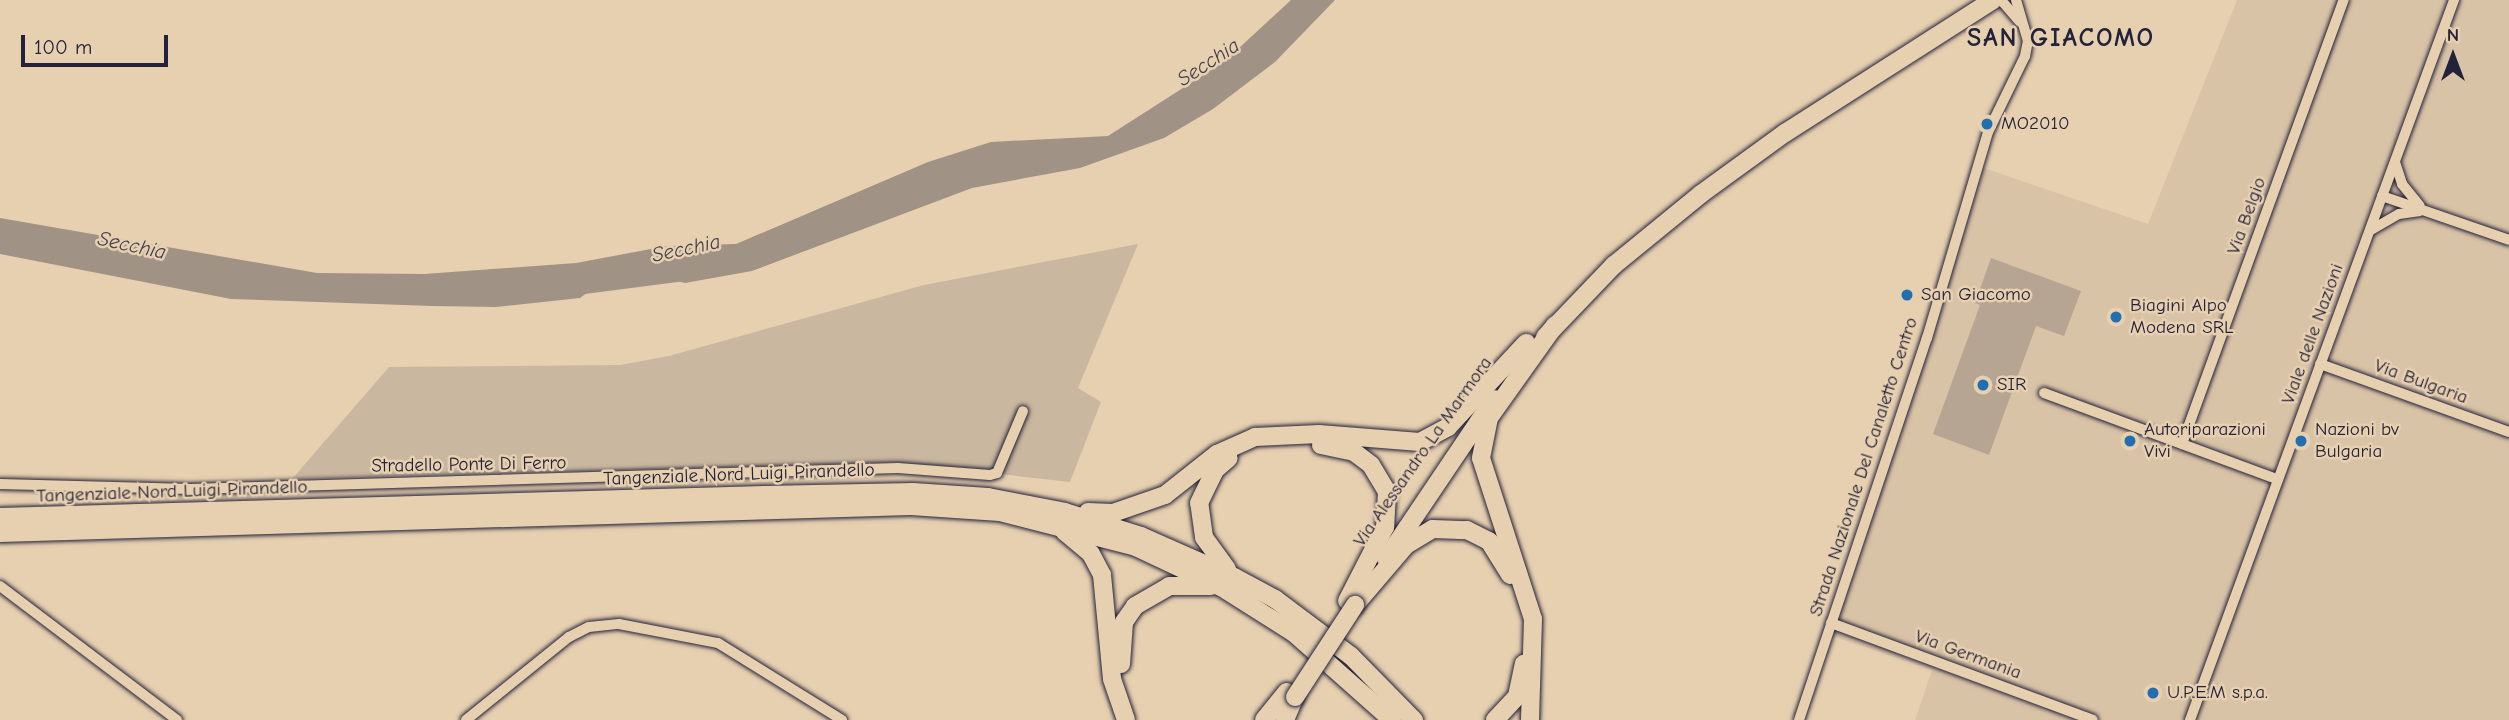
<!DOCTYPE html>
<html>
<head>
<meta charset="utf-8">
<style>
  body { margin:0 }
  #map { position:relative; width:2509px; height:720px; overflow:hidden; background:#e7d0b0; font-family:"Comic Neue",sans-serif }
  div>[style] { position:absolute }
  .built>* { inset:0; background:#d9c3a7 }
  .green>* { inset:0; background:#cab79f }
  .water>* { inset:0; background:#a19286 }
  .river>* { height:18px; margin:-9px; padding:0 9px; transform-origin:9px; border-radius:9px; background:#a19286 }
  .building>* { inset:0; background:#b7a593 }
  .roads { filter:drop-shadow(0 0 2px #22223b) drop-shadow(0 0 2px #22223b) }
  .minor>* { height:10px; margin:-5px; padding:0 5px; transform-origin:5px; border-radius:5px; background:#e7d0b0 }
  .primary>* { height:18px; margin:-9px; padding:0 9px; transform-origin:9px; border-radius:9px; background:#e7d0b0 }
  .trunk>* { height:18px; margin:-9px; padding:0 9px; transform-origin:9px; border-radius:9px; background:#e7d0b0 }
  .bridges { filter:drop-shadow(0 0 2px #22223b) drop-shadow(0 0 2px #22223b) }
  .primary-bridge>* { height:18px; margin:-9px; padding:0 9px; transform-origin:9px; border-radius:9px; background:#e7d0b0 }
  .dots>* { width:19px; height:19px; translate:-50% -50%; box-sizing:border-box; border:4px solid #e7d0b0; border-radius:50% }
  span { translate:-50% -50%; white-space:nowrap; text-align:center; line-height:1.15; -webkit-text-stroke:5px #e7d0b0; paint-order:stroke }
  .poi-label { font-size:19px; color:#22223b }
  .left { translate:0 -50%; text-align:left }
  .street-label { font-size:19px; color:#22223b }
  .water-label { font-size:21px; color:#423e4e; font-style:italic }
  .district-label { font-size:26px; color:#22223b; font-weight:700; letter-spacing:2px }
  .north { position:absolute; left:2418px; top:21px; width:70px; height:70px; -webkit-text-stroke:5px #e7d0b0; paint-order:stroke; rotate:0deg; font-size:19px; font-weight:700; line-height:28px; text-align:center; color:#22223b }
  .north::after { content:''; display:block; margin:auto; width:24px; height:32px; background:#22223b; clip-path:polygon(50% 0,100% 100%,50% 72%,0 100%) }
  .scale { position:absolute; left:21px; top:35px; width:147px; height:32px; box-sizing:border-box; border:4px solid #22223b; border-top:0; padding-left:9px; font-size:21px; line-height:24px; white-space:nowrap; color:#22223b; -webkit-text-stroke:5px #e7d0b0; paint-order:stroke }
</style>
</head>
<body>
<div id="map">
  <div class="built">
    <i style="clip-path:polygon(2237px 0,2509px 0,2509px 720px,1915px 720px,1932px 670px,1832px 636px,1981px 167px,2148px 224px)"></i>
  </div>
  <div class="green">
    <i style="clip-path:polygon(1138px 244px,1078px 388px,1101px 402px,1070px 482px,893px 462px,292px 479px,389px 367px,620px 365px,669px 356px,924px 285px)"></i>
  </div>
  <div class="water">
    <i style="clip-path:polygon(1291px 0,1335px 0,1275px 62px,1213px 109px,1164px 138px,1080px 168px,972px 188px,752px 271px,685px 283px,641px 272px,611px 275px,580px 298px,496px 307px,432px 306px,231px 299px,0 254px,0 218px,317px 273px,424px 274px,576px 263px,667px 246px,736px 244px,928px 162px,991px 142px,1108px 136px,1225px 61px)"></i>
  </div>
  <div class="river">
    <i style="left:576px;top:286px;width:109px;rotate:-7.4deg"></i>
  </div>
  <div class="building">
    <i style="clip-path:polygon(1991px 258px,2081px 291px,2064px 336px,2036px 326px,1989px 455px,1933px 434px,1980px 305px,1975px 303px)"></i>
  </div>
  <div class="roads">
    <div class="minor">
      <i style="left:2001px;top:0;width:29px;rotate:49deg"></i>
      <i style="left:2395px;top:162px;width:23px;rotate:72deg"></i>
      <i style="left:2402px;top:184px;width:28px;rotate:51deg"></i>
      <i style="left:2382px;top:196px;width:134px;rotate:19.1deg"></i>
      <i style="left:2371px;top:230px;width:32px;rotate:-30deg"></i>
      <i style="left:2399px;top:214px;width:21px;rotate:-8deg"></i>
      <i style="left:2320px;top:364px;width:201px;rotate:19.8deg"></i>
      <i style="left:2044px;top:393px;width:248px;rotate:20.3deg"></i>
      <i style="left:2182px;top:444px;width:473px;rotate:-70deg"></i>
      <i style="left:0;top:484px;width:191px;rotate:1.5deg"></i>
      <i style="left:191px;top:489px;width:707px;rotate:-1.7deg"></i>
      <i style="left:898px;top:468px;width:92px;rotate:4.4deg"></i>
      <i style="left:990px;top:475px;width:7px;rotate:-16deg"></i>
      <i style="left:997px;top:473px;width:67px;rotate:-67.2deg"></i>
      <i style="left:0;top:586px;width:222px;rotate:37.1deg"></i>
      <i style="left:1831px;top:623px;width:279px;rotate:20.3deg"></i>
      <i style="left:466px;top:720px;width:132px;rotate:-38.9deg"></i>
      <i style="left:569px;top:637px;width:22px;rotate:-27deg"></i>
      <i style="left:589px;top:627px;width:30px;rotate:-6deg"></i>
      <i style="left:619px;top:624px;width:101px;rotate:10.9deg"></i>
      <i style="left:718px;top:643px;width:146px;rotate:31.8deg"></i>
      <i style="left:1799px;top:720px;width:403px;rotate:-71.5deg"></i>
      <i style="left:1927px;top:338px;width:215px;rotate:-73.5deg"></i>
      <i style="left:1988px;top:132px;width:85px;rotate:-64deg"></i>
      <i style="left:2025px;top:56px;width:15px;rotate:-79deg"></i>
      <i style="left:2028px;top:41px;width:43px;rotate:-106.3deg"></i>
      <i style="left:2190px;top:720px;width:767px;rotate:-69.86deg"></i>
    </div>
    <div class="primary">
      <i style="left:1545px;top:337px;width:100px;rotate:-46.2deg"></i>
      <i style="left:1614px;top:265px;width:112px;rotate:-39.2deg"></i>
      <i style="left:1701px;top:194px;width:104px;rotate:-36deg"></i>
      <i style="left:1785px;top:133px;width:247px;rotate:-32.6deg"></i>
      <i style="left:1386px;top:559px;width:193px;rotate:-56deg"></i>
    </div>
    <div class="trunk">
      <i style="left:1321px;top:445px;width:34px;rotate:12deg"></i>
      <i style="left:1354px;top:452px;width:21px;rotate:37deg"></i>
      <i style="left:1371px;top:465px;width:31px;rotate:59deg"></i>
      <i style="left:1387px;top:492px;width:35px;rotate:93deg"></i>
      <i style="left:1385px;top:527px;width:83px;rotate:117.2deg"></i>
      <i style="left:1088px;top:512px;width:25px;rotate:2deg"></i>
      <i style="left:1113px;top:513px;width:55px;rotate:-19.1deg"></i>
      <i style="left:1165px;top:495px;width:66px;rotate:-38.3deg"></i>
      <i style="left:1217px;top:454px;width:42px;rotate:-24.1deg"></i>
      <i style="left:1255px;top:437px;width:64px;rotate:-2.7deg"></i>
      <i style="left:1319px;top:434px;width:101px;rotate:4.5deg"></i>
      <i style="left:1420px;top:442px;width:32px;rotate:-28deg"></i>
      <i style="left:1448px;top:427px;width:115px;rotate:-47.1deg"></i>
      <i style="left:0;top:517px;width:765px;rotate:-1.65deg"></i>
      <i style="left:765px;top:495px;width:148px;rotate:-1.2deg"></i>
      <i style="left:913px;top:492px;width:75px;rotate:3.8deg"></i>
      <i style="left:988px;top:497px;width:78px;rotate:11deg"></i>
      <i style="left:1065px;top:512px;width:80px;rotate:17.5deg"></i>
      <i style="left:1141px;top:536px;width:102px;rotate:23.8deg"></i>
      <i style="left:1234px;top:577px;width:47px;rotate:28.2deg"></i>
      <i style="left:1275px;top:599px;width:95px;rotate:36.9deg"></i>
      <i style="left:1351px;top:656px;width:90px;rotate:45.5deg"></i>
      <i style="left:1064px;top:531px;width:35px;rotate:40deg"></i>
      <i style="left:1091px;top:554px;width:24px;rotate:62deg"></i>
      <i style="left:1102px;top:575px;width:104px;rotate:84.5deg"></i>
      <i style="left:1112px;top:679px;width:43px;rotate:71.1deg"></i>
      <i style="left:0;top:533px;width:911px;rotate:-1.7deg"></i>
      <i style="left:911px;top:506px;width:89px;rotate:3.9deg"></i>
      <i style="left:1000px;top:512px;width:140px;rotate:14.4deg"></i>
      <i style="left:1136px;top:547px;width:94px;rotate:25.2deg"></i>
      <i style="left:1221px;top:587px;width:86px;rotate:32.2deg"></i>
      <i style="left:1294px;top:633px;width:131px;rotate:41.6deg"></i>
      <i style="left:1227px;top:569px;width:39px;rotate:-126deg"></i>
      <i style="left:1204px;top:537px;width:34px;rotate:-98deg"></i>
      <i style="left:1199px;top:503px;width:37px;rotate:-64deg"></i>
      <i style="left:1215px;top:470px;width:18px;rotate:-41deg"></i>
      <i style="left:1355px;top:605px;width:79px;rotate:-49.6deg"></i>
      <i style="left:1406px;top:545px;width:31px;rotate:-31deg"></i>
      <i style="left:1433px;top:529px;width:34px;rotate:2deg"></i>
      <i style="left:1467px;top:530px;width:25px;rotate:27deg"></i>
      <i style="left:1489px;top:541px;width:40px;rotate:58deg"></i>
      <i style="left:1121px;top:664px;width:42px;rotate:-85.9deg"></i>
      <i style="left:1124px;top:622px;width:19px;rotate:-55deg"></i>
      <i style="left:1135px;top:606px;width:39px;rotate:-30deg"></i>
      <i style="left:1169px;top:586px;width:42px"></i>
      <i style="left:1264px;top:720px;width:36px;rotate:-51deg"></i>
      <i style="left:1285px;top:720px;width:25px;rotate:-67deg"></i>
      <i style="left:1495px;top:720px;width:33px;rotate:-47deg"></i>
      <i style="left:1517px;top:696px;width:33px;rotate:-78deg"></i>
      <i style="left:1530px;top:720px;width:101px;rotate:-88.3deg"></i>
      <i style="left:1533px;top:619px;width:169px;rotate:-107.9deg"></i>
      <i style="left:1481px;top:458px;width:41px;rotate:-78.7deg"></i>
      <i style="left:1489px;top:418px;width:114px;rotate:-54.6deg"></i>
    </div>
  </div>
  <div class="bridges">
    <div class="primary-bridge">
      <i style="left:1295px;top:697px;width:110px;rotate:-56.9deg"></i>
    </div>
  </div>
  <div class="dots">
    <i style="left:1987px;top:124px;background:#1f6fb2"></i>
    <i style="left:1907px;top:295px;background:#1f6fb2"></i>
    <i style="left:2116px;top:317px;background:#1f6fb2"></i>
    <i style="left:1983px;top:385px;background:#1f6fb2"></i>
    <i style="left:2130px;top:441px;background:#1f6fb2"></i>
    <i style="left:2301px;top:441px;background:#1f6fb2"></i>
    <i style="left:2153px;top:693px;background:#1f6fb2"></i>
  </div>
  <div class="poi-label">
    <span class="left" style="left:2001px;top:124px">MO2010</span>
    <span class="left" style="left:1921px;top:295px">San Giacomo</span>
    <span class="left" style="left:2130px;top:317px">Biagini Alpo<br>Modena SRL</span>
    <span class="left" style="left:1997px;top:385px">SIR</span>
    <span class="left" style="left:2144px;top:441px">Autoriparazioni<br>Vivi</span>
    <span class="left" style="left:2315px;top:441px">Nazioni bv<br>Bulgaria</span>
    <span class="left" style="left:2167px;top:693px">U.P.E.M s.p.a.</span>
  </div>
  <div class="street-label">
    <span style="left:2247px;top:216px;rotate:-70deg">Via Belgio</span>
    <span style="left:2313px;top:334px;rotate:-70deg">Viale delle Nazioni</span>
    <span style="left:2421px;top:382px;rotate:20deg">Via Bulgaria</span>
    <span style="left:1423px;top:452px;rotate:-55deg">Via Alessandro La Marmora</span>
    <span style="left:469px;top:465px;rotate:-1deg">Stradello Ponte Di Ferro</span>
    <span style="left:1864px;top:467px;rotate:-72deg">Strada Nazionale Del Canaletto Centro</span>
    <span style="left:739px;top:475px;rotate:-2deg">Tangenziale Nord Luigi Pirandello</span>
    <span style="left:172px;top:492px;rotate:-2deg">Tangenziale Nord Luigi Pirandello</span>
    <span style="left:1968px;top:655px;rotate:20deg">Via Germania</span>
  </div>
  <div class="water-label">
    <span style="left:1208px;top:62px;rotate:-33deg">Secchia</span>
    <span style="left:132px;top:245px;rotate:12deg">Secchia</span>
    <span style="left:686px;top:248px;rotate:-12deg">Secchia</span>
  </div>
  <div class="district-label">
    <span style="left:2061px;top:39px">SAN GIACOMO</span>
  </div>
  <div class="north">N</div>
  <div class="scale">100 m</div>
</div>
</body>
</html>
